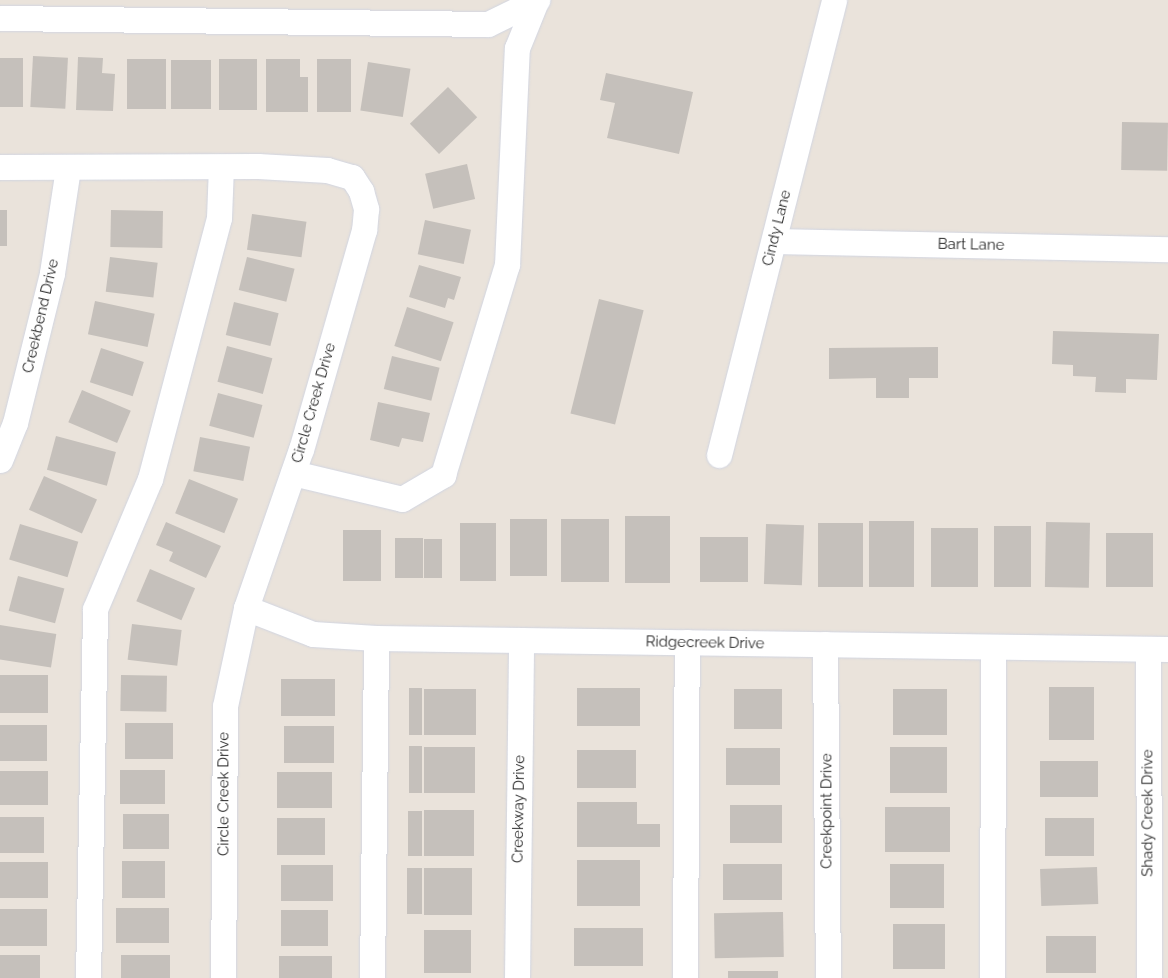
<!DOCTYPE html>
<html>
<head>
<meta charset="utf-8">
<style>
  body { margin:0 }
  #map { position:relative; width:1168px; height:978px; overflow:hidden; background:#eae3db; font-family:Raleway,sans-serif }
  div>[style] { position:absolute }
  .building>* { inset:0; background:#c5c0bb; transform-origin:0 0 }
  .roads { filter:drop-shadow(0 0 1px #d1d5e1) drop-shadow(0 0 1px #d1d5e1) }
  .minor>* { height:25px; margin:-12.5px; padding:0 12.5px; transform-origin:12.5px; border-radius:12.5px; background:#fff }
  span { translate:-50% -50%; white-space:nowrap; text-align:center; line-height:1.15; -webkit-text-stroke:4.5px #fff; paint-order:stroke }
  .street-label { font-size:15px; color:#292929 }
</style>
</head>
<body>
<div id="map">
  <div class="building">
    <i style="left:33px;top:56px;width:35px;height:51px;rotate:3deg"></i>
    <i style="clip-path:polygon(78px 57px,103px 58px,102px 73px,115px 74px,113px 111px,76px 110px)"></i>
    <i style="left:0;top:58px;width:23px;height:49px"></i>
    <i style="left:127px;top:59px;width:39px;height:50px"></i>
    <i style="left:219px;top:59px;width:38px;height:51px"></i>
    <i style="clip-path:polygon(266px 59px,300px 59px,300px 77px,308px 77px,308px 112px,266px 112px)"></i>
    <i style="left:317px;top:59px;width:34px;height:53px"></i>
    <i style="left:171px;top:60px;width:40px;height:49px"></i>
    <i style="left:368px;top:62px;width:43px;height:49px;rotate:9deg"></i>
    <i style="clip-path:polygon(606px 73px,693px 92px,679px 154px,607px 138px,615px 103px,600px 100px)"></i>
    <i style="left:448px;top:87px;width:42px;height:53px;rotate:46deg"></i>
    <i style="left:1122px;top:122px;width:46px;height:48px;rotate:1deg"></i>
    <i style="left:467px;top:164px;width:36px;height:43px;rotate:77deg"></i>
    <i style="left:0;top:210px;width:7px;height:36px"></i>
    <i style="left:111px;top:210px;width:52px;height:37px;rotate:1deg"></i>
    <i style="left:252px;top:214px;width:55px;height:36px;rotate:8deg"></i>
    <i style="left:425px;top:220px;width:47px;height:35px;rotate:12deg"></i>
    <i style="left:110px;top:257px;width:48px;height:35px;rotate:7deg"></i>
    <i style="left:247px;top:257px;width:49px;height:34px;rotate:14deg"></i>
    <i style="clip-path:polygon(419px 265px,461px 277px,454px 300px,448px 298px,445px 308px,409px 297px)"></i>
    <i style="left:599px;top:299px;width:46px;height:118px;rotate:14deg"></i>
    <i style="left:95px;top:301px;width:61px;height:34px;rotate:12deg"></i>
    <i style="left:234px;top:302px;width:46px;height:34px;rotate:14deg"></i>
    <i style="left:407px;top:307px;width:49px;height:41px;rotate:18deg"></i>
    <i style="clip-path:polygon(1053px 331px,1159px 334px,1157px 380px,1126px 379px,1126px 393px,1095px 392px,1096px 377px,1073px 376px,1073px 365px,1052px 364px)"></i>
    <i style="left:227px;top:346px;width:47px;height:37px;rotate:15deg"></i>
    <i style="clip-path:polygon(938px 347px,938px 378px,909px 378px,909px 398px,876px 398px,876px 378px,829px 379px,829px 348px)"></i>
    <i style="left:101px;top:348px;width:45px;height:36px;rotate:18deg"></i>
    <i style="left:392px;top:356px;width:49px;height:34px;rotate:14deg"></i>
    <i style="left:82px;top:390px;width:53px;height:35px;rotate:23deg"></i>
    <i style="left:218px;top:393px;width:46px;height:34px;rotate:15deg"></i>
    <i style="clip-path:polygon(378px 402px,430px 413px,423px 442px,402px 438px,399px 447px,370px 440px)"></i>
    <i style="left:56px;top:436px;width:62px;height:35px;rotate:15deg"></i>
    <i style="left:200px;top:437px;width:51px;height:35px;rotate:11deg"></i>
    <i style="left:44px;top:476px;width:58px;height:37px;rotate:24deg"></i>
    <i style="left:189px;top:479px;width:53px;height:37px;rotate:22deg"></i>
    <i style="left:625px;top:516px;width:45px;height:67px"></i>
    <i style="left:510px;top:519px;width:37px;height:57px"></i>
    <i style="left:561px;top:519px;width:48px;height:63px"></i>
    <i style="left:869px;top:521px;width:45px;height:66px"></i>
    <i style="clip-path:polygon(166px 522px,221px 546px,206px 578px,169px 561px,173px 552px,156px 545px)"></i>
    <i style="left:1046px;top:522px;width:44px;height:65px;rotate:1deg"></i>
    <i style="left:460px;top:523px;width:36px;height:58px"></i>
    <i style="left:818px;top:523px;width:45px;height:64px"></i>
    <i style="left:20px;top:524px;width:61px;height:37px;rotate:17deg"></i>
    <i style="left:766px;top:524px;width:38px;height:60px;rotate:2deg"></i>
    <i style="left:994px;top:526px;width:37px;height:61px"></i>
    <i style="left:931px;top:528px;width:47px;height:59px"></i>
    <i style="left:343px;top:530px;width:38px;height:51px"></i>
    <i style="left:1106px;top:533px;width:47px;height:54px"></i>
    <i style="left:700px;top:537px;width:48px;height:45px"></i>
    <i style="left:395px;top:538px;width:28px;height:40px"></i>
    <i style="left:424px;top:539px;width:18px;height:39px"></i>
    <i style="left:150px;top:569px;width:49px;height:35px;rotate:23deg"></i>
    <i style="left:18px;top:576px;width:48px;height:36px;rotate:15deg"></i>
    <i style="left:132px;top:624px;width:50px;height:36px;rotate:7deg"></i>
    <i style="left:0;top:625px;width:57px;height:34px;rotate:9deg"></i>
    <i style="left:0;top:675px;width:48px;height:38px"></i>
    <i style="left:121px;top:675px;width:46px;height:36px;rotate:1deg"></i>
    <i style="left:281px;top:679px;width:54px;height:37px"></i>
    <i style="left:1049px;top:687px;width:45px;height:53px"></i>
    <i style="left:409px;top:688px;width:13px;height:47px"></i>
    <i style="left:577px;top:688px;width:63px;height:38px"></i>
    <i style="left:424px;top:689px;width:52px;height:46px"></i>
    <i style="left:734px;top:689px;width:48px;height:40px"></i>
    <i style="left:893px;top:689px;width:54px;height:46px"></i>
    <i style="left:125px;top:723px;width:48px;height:36px"></i>
    <i style="left:0;top:725px;width:47px;height:36px"></i>
    <i style="left:284px;top:726px;width:50px;height:37px"></i>
    <i style="left:409px;top:746px;width:13px;height:47px"></i>
    <i style="left:424px;top:747px;width:51px;height:46px"></i>
    <i style="left:890px;top:747px;width:57px;height:46px"></i>
    <i style="left:726px;top:748px;width:54px;height:37px"></i>
    <i style="left:577px;top:750px;width:59px;height:38px"></i>
    <i style="left:1040px;top:761px;width:58px;height:36px"></i>
    <i style="left:120px;top:770px;width:45px;height:34px"></i>
    <i style="left:0;top:771px;width:48px;height:34px"></i>
    <i style="left:277px;top:772px;width:55px;height:36px"></i>
    <i style="clip-path:polygon(577px 802px,637px 802px,637px 824px,660px 824px,660px 847px,577px 847px)"></i>
    <i style="left:730px;top:805px;width:52px;height:38px"></i>
    <i style="left:885px;top:807px;width:65px;height:45px"></i>
    <i style="left:424px;top:810px;width:50px;height:46px"></i>
    <i style="left:408px;top:811px;width:14px;height:45px"></i>
    <i style="left:123px;top:814px;width:46px;height:35px"></i>
    <i style="left:0;top:817px;width:44px;height:36px"></i>
    <i style="left:277px;top:818px;width:48px;height:37px"></i>
    <i style="left:1045px;top:818px;width:49px;height:38px"></i>
    <i style="left:577px;top:860px;width:63px;height:46px"></i>
    <i style="left:122px;top:861px;width:43px;height:37px"></i>
    <i style="left:0;top:862px;width:48px;height:36px"></i>
    <i style="left:723px;top:864px;width:59px;height:36px"></i>
    <i style="left:890px;top:864px;width:54px;height:44px"></i>
    <i style="left:281px;top:865px;width:52px;height:36px"></i>
    <i style="left:1097px;top:867px;width:37px;height:57px;rotate:88deg"></i>
    <i style="left:407px;top:868px;width:15px;height:46px"></i>
    <i style="left:424px;top:868px;width:48px;height:47px"></i>
    <i style="left:116px;top:908px;width:53px;height:35px"></i>
    <i style="left:0;top:909px;width:47px;height:37px"></i>
    <i style="left:281px;top:910px;width:47px;height:36px"></i>
    <i style="left:783px;top:912px;width:45px;height:69px;rotate:89deg"></i>
    <i style="left:893px;top:924px;width:52px;height:45px"></i>
    <i style="left:574px;top:928px;width:69px;height:38px"></i>
    <i style="left:424px;top:930px;width:47px;height:43px"></i>
    <i style="left:1046px;top:936px;width:50px;height:37px"></i>
    <i style="left:0;top:955px;width:40px;height:23px"></i>
    <i style="left:121px;top:955px;width:49px;height:23px"></i>
    <i style="left:279px;top:956px;width:53px;height:22px"></i>
    <i style="left:728px;top:971px;width:50px;height:7px"></i>
  </div>
  <div class="roads">
    <div class="minor">
      <i style="left:0;top:18px;width:488px;rotate:0.7deg"></i>
      <i style="left:488px;top:24px;width:55px;rotate:-26.1deg"></i>
      <i style="left:0;top:167px;width:258px;rotate:-0.2deg"></i>
      <i style="left:258px;top:166px;width:69px;rotate:3.3deg"></i>
      <i style="left:327px;top:170px;width:26px;rotate:16deg"></i>
      <i style="left:352px;top:177px;width:17px;rotate:57deg"></i>
      <i style="left:361px;top:191px;width:19px;rotate:74deg"></i>
      <i style="left:366px;top:209px;width:21px;rotate:95deg"></i>
      <i style="left:364px;top:230px;width:228px;rotate:106deg"></i>
      <i style="left:301px;top:449px;width:168px;rotate:109.1deg"></i>
      <i style="left:246px;top:608px;width:100px;rotate:102.1deg"></i>
      <i style="left:225px;top:706px;width:272px;rotate:90.4deg"></i>
      <i style="left:774px;top:241px;width:394px;rotate:1.2deg"></i>
      <i style="left:719px;top:455px;width:469px;rotate:-75.8deg"></i>
      <i style="left:0;top:460px;width:40px;rotate:-68deg"></i>
      <i style="left:15px;top:423px;width:154px;rotate:-76.1deg"></i>
      <i style="left:52px;top:273px;width:106px;rotate:-81.3deg"></i>
      <i style="left:293px;top:473px;width:112px;rotate:13.4deg"></i>
      <i style="left:402px;top:499px;width:48px;rotate:-30.3deg"></i>
      <i style="left:443px;top:475px;width:220px;rotate:-73.1deg"></i>
      <i style="left:507px;top:265px;width:217px;rotate:-87.4deg"></i>
      <i style="left:517px;top:48px;width:51px;rotate:-68deg"></i>
      <i style="left:246px;top:608px;width:72px;rotate:21.2deg"></i>
      <i style="left:313px;top:634px;width:63px;rotate:3.6deg"></i>
      <i style="left:376px;top:638px;width:792px;rotate:0.8deg"></i>
      <i style="left:825px;top:644px;width:334px;rotate:89.5deg"></i>
      <i style="left:1148px;top:649px;width:329px;rotate:89.8deg"></i>
      <i style="left:88px;top:978px;width:369px;rotate:-88.9deg"></i>
      <i style="left:95px;top:609px;width:141px;rotate:-67.1deg"></i>
      <i style="left:150px;top:479px;width:270px;rotate:-75.2deg"></i>
      <i style="left:219px;top:218px;width:51px;rotate:-87.8deg"></i>
      <i style="left:372px;top:978px;width:340px;rotate:-89.3deg"></i>
      <i style="left:517px;top:978px;width:338px;rotate:-89.3deg"></i>
      <i style="left:685px;top:978px;width:336px;rotate:-89.7deg"></i>
      <i style="left:992px;top:978px;width:331px;rotate:-89.8deg"></i>
    </div>
  </div>
  <div class="street-label">
    <span style="left:777px;top:228px;rotate:-76deg">Cindy Lane</span>
    <span style="left:971px;top:245px;rotate:1deg">Bart Lane</span>
    <span style="left:41px;top:316px;rotate:-77deg">Creekbend Drive</span>
    <span style="left:314px;top:403px;rotate:-74deg">Circle Creek Drive</span>
    <span style="left:705px;top:643px;rotate:1deg">Ridgecreek Drive</span>
    <span style="left:224px;top:794px;rotate:-90deg">Circle Creek Drive</span>
    <span style="left:519px;top:809px;rotate:-89deg">Creekway Drive</span>
    <span style="left:827px;top:811px;rotate:-90deg">Creekpoint Drive</span>
    <span style="left:1148px;top:813px;rotate:-90deg">Shady Creek Drive</span>
  </div>
</div>
</body>
</html>
